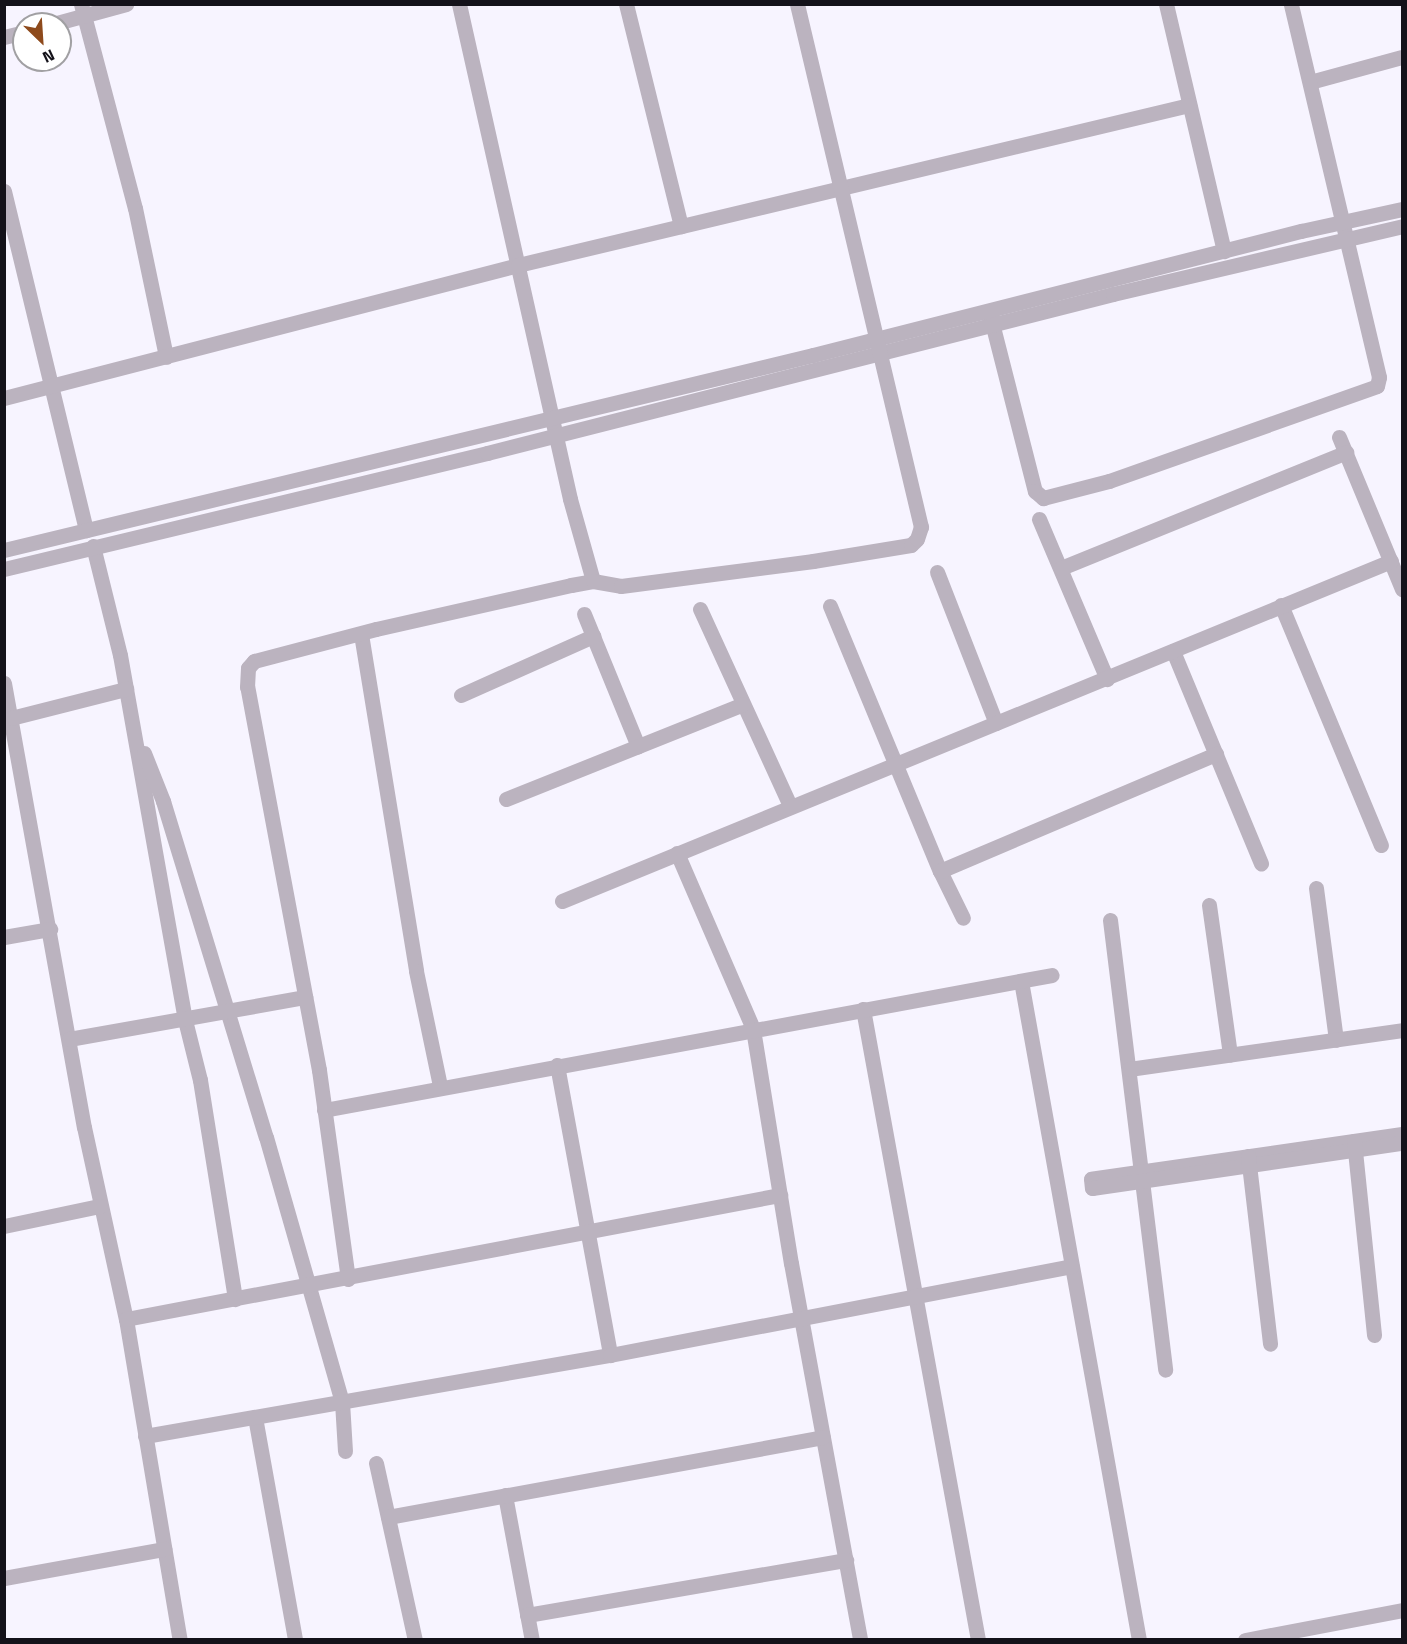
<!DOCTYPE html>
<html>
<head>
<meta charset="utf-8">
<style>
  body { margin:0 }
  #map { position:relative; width:1407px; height:1644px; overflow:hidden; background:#f7f4ff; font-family:"Titillium Web",sans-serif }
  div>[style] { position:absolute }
  .minor>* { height:15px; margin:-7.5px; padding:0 7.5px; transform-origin:7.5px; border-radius:7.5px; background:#bbb3bf }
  span { translate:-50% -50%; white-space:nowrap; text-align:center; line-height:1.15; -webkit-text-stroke:4.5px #fff; paint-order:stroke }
  .frame { position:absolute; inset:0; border:6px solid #14121a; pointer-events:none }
  .north { position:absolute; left:12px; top:12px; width:60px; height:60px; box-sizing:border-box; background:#fff; border:2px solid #a1a0a3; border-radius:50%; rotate:155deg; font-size:16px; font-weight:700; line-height:24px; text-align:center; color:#14121a }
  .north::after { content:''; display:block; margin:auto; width:21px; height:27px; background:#8e4a1c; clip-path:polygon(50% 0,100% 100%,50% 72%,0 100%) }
</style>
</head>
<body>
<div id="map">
  <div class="minor">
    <i style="left:81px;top:4px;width:211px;rotate:75.2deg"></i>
    <i style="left:135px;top:208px;width:152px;rotate:78.2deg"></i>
    <i style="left:459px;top:4px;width:507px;rotate:77.36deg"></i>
    <i style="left:570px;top:499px;width:85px;rotate:74.3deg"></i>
    <i style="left:626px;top:4px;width:229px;rotate:76.1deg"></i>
    <i style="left:1166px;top:4px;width:254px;rotate:76.8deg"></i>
    <i style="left:53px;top:24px;width:76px;rotate:-15.3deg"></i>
    <i style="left:4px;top:37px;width:21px;rotate:-14deg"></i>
    <i style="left:1310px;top:82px;width:95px;rotate:-15.2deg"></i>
    <i style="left:4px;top:191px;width:349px;rotate:76.4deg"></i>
    <i style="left:990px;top:315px;width:182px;rotate:75.7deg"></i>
    <i style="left:1035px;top:491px;width:11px;rotate:41deg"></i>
    <i style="left:1043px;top:498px;width:68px;rotate:-14.4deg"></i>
    <i style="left:1109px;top:481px;width:284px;rotate:-19.5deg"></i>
    <i style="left:1377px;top:386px;width:9px;rotate:-77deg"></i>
    <i style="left:1379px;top:377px;width:383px;rotate:-103.3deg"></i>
    <i style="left:4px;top:398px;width:531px;rotate:-14.51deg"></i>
    <i style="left:518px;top:265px;width:690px;rotate:-13.41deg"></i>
    <i style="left:1339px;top:437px;width:165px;rotate:67.5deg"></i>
    <i style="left:1039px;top:519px;width:174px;rotate:67deg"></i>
    <i style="left:93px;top:546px;width:112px;rotate:76.1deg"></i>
    <i style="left:120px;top:655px;width:371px;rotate:79.9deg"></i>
    <i style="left:185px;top:1020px;width:62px;rotate:76deg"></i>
    <i style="left:200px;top:1080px;width:222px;rotate:80.9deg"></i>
    <i style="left:4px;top:550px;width:832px;rotate:-13.55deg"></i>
    <i style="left:813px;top:355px;width:504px;rotate:-14.26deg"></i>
    <i style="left:1301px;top:231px;width:103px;rotate:-12.3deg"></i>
    <i style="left:1061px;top:568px;width:308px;rotate:-22.1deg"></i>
    <i style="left:4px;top:569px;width:497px;rotate:-13.5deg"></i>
    <i style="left:487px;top:453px;width:646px;rotate:-14.25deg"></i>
    <i style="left:1113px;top:294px;width:297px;rotate:-13.2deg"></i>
    <i style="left:937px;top:572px;width:162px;rotate:68.7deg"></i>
    <i style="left:1281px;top:605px;width:260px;rotate:67.4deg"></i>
    <i style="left:830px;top:606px;width:287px;rotate:67.5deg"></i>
    <i style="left:940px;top:871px;width:52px;rotate:63.9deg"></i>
    <i style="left:700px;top:609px;width:217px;rotate:65.4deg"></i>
    <i style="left:584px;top:614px;width:143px;rotate:67.8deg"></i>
    <i style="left:361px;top:634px;width:341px;rotate:80.7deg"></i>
    <i style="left:416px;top:971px;width:117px;rotate:78.2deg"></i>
    <i style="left:1173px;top:651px;width:230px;rotate:67.5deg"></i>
    <i style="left:4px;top:683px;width:451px;rotate:79.8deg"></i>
    <i style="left:84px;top:1127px;width:197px;rotate:77.7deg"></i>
    <i style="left:126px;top:1319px;width:326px;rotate:80.5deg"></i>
    <i style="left:461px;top:695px;width:145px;rotate:-24.1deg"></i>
    <i style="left:11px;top:718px;width:119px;rotate:-14.2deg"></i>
    <i style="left:144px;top:753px;width:52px;rotate:68.4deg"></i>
    <i style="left:163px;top:801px;width:351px;rotate:73deg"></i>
    <i style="left:266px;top:1137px;width:276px;rotate:74deg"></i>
    <i style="left:342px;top:1402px;width:49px;rotate:86.5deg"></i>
    <i style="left:506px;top:799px;width:255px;rotate:-21.8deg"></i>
    <i style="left:677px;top:853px;width:192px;rotate:66.6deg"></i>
    <i style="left:753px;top:1029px;width:237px;rotate:80.8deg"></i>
    <i style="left:791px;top:1263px;width:383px;rotate:79.6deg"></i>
    <i style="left:940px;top:871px;width:300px;rotate:-23deg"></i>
    <i style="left:1316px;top:888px;width:153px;rotate:82.5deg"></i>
    <i style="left:562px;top:901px;width:896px;rotate:-22.3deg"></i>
    <i style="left:1209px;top:905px;width:151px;rotate:82deg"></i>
    <i style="left:1110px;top:920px;width:453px;rotate:83deg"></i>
    <i style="left:4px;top:937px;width:47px;rotate:-9.9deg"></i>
    <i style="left:1021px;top:981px;width:669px;rotate:79.85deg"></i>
    <i style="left:863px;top:1009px;width:641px;rotate:79.67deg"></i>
    <i style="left:69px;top:1039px;width:240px;rotate:-10.1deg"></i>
    <i style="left:557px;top:1065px;width:295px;rotate:79.6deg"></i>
    <i style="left:1129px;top:1069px;width:276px;rotate:-8.1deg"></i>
    <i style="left:324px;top:1110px;width:740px;rotate:-10.51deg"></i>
    <i style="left:1402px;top:1134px;width:314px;rotate:171.8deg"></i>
    <i style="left:1091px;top:1179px;width:9px;rotate:84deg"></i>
    <i style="left:1092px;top:1188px;width:313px;rotate:-8.3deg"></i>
    <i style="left:1354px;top:1141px;width:195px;rotate:84.1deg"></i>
    <i style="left:1248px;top:1156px;width:189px;rotate:83.3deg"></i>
    <i style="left:4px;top:1226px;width:98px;rotate:-11.8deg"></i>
    <i style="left:348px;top:1279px;width:211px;rotate:-97.9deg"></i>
    <i style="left:319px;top:1070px;width:390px;rotate:-100.6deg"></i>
    <i style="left:247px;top:687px;width:19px;rotate:-87deg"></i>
    <i style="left:248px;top:668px;width:9px;rotate:-49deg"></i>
    <i style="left:254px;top:661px;width:126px;rotate:-14.7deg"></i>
    <i style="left:376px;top:629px;width:200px;rotate:-12.7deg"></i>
    <i style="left:571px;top:585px;width:22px;rotate:-10deg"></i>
    <i style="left:593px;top:581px;width:28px;rotate:10deg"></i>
    <i style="left:621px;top:586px;width:194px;rotate:-7.4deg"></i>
    <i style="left:813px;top:561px;width:99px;rotate:-9.3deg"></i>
    <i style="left:911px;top:545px;width:8px;rotate:-45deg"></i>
    <i style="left:917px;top:539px;width:13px;rotate:-72deg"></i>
    <i style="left:921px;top:527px;width:537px;rotate:-103.34deg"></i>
    <i style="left:126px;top:1319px;width:666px;rotate:-10.74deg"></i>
    <i style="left:255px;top:1417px;width:227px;rotate:79.8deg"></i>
    <i style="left:145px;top:1436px;width:472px;rotate:-9.9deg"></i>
    <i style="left:610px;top:1355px;width:470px;rotate:-10.9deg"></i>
    <i style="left:376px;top:1463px;width:181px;rotate:77.6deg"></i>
    <i style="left:505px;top:1495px;width:147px;rotate:79.5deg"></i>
    <i style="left:388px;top:1517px;width:442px;rotate:-10.4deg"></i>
    <i style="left:4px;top:1578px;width:163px;rotate:-10.3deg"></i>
    <i style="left:527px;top:1615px;width:324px;rotate:-9.8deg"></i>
    <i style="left:1245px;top:1640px;width:160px;rotate:-10.8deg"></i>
  </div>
  <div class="frame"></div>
  <div class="north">N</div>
</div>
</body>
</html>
